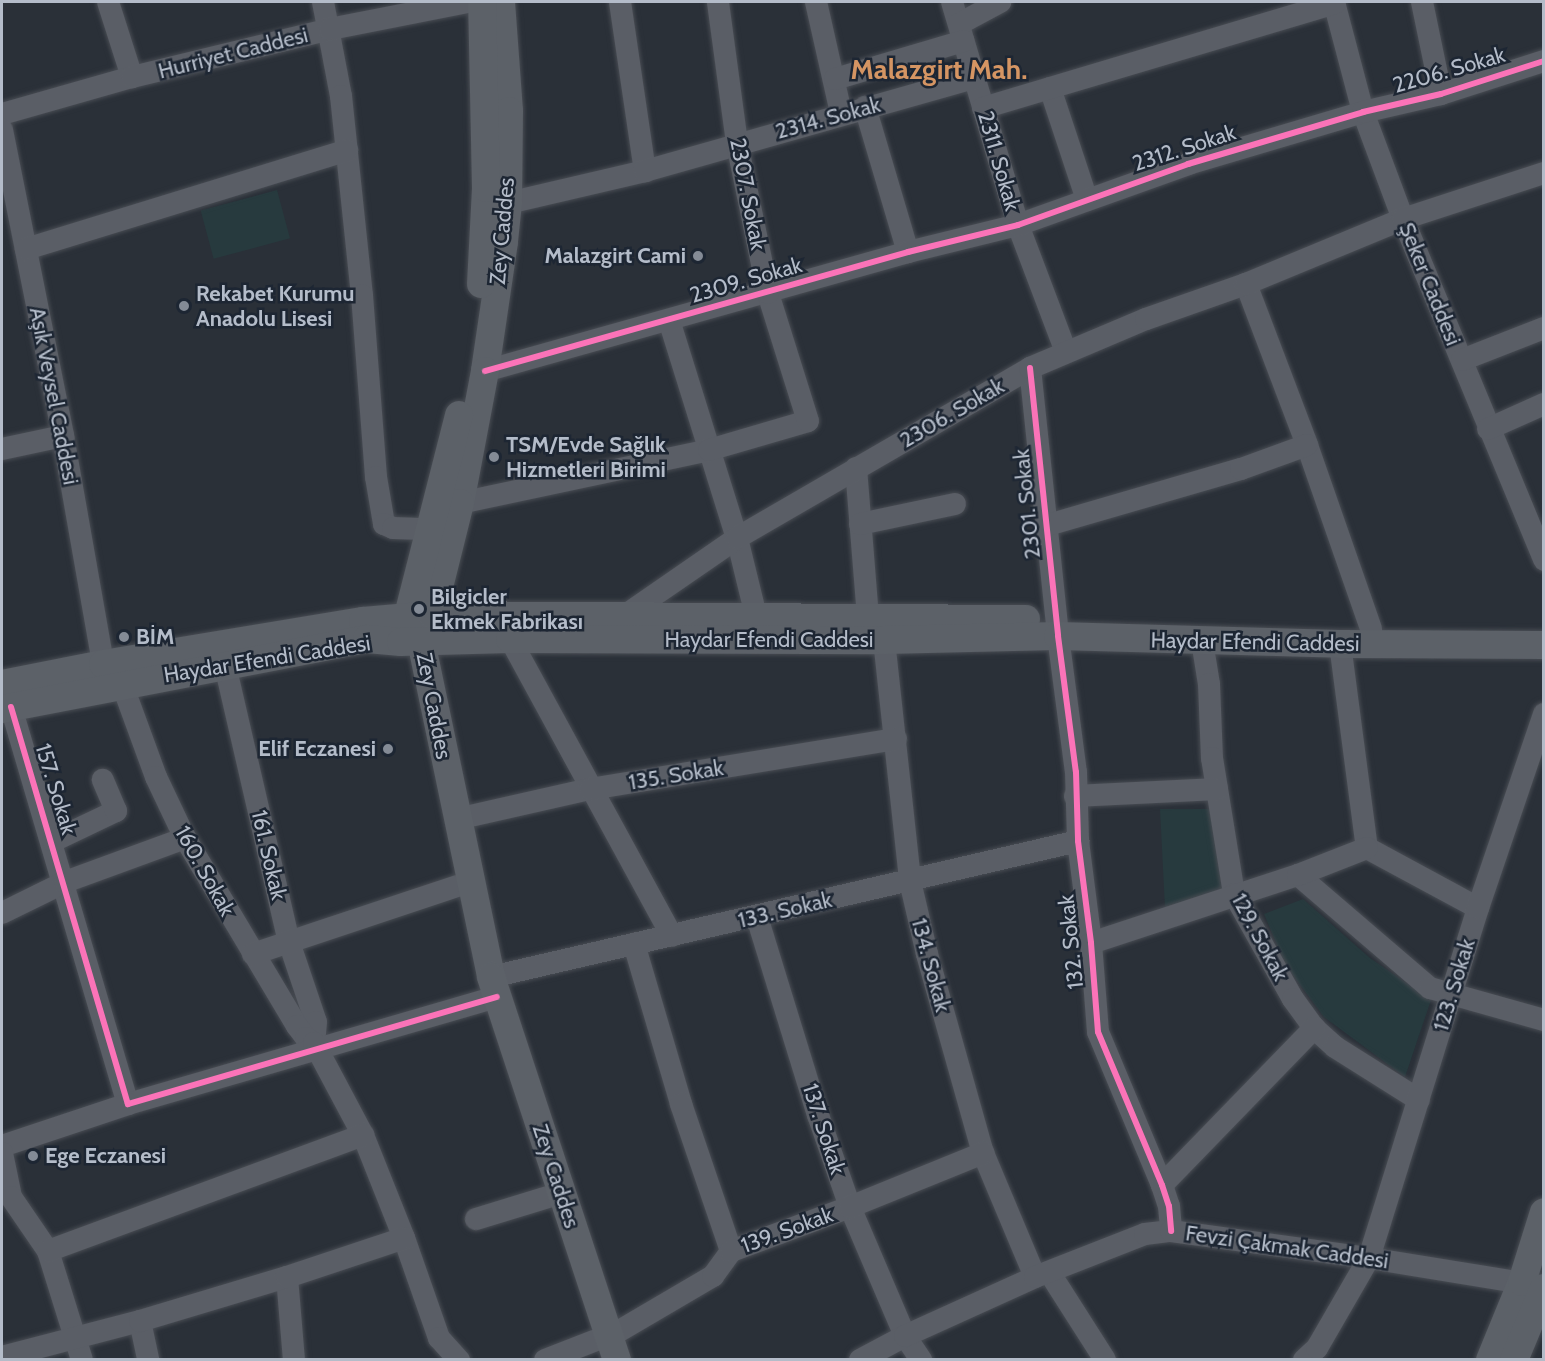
<!DOCTYPE html>
<html>
<head>
<meta charset="utf-8">
<style>
  body { margin:0 }
  #map { position:relative; width:1545px; height:1361px; overflow:hidden; background:#2a3038; font-family:Cabin,sans-serif }
  div>[style] { position:absolute }
  .green>* { inset:0; background:#273a3e; transform-origin:0 0 }
  .roads { filter:drop-shadow(0 0 2px #484c53) drop-shadow(0 0 2px #484c53) }
  .minor>* { height:22px; margin:-11px; padding:0 11px; transform-origin:11px; border-radius:11px; background:#5a5e66 }
  .major>* { height:28px; margin:-14px; padding:0 14px; transform-origin:14px; border-radius:14px; background:#5c6168 }
  .cycleway>* { height:6px; margin:-3px; padding:0 3px; transform-origin:3px; border-radius:3px; background:#fb73b8 }
  .dots>* { width:16px; height:16px; translate:-50% -50%; box-sizing:border-box; border:3px solid #1d2633; border-radius:50% }
  span { translate:-50% -50%; white-space:nowrap; text-align:center; line-height:1.15; -webkit-text-stroke:5px #1d2633; paint-order:stroke }
  .street-label { font-size:22px; color:#b4bcc9 }
  .poi-label { font-size:22px; color:#b4bcc9; font-weight:700 }
  .right { translate:-100% -50%; text-align:right }
  .left { translate:0 -50%; text-align:left }
  .district-label { font-size:28px; color:#d59563; font-weight:700 }
  .frame { position:absolute; inset:0; border:3px solid #b4bcc9; pointer-events:none }
</style>
</head>
<body>
<div id="map">
  <div class="green">
    <i style="left:277px;top:190px;width:50px;height:79px;rotate:75deg"></i>
    <i style="clip-path:polygon(1160px 809px,1211px 809px,1222px 891px,1165px 908px)"></i>
    <i style="clip-path:polygon(1303px 899px,1370px 958px,1431px 1000px,1405px 1077px,1324px 1017px,1286px 966px,1264px 914px)"></i>
  </div>
  <div class="roads">
    <div class="minor">
      <i style="left:108px;top:2px;width:79px;rotate:72.3deg"></i>
      <i style="left:323px;top:2px;width:96px;rotate:79.2deg"></i>
      <i style="left:341px;top:96px;width:200px;rotate:84deg"></i>
      <i style="left:362px;top:295px;width:183px;rotate:85.6deg"></i>
      <i style="left:376px;top:477px;width:48px;rotate:80.3deg"></i>
      <i style="left:384px;top:524px;width:10px;rotate:24deg"></i>
      <i style="left:393px;top:528px;width:37px;rotate:2deg"></i>
      <i style="left:620px;top:2px;width:171px;rotate:81.6deg"></i>
      <i style="left:816px;top:2px;width:114px;rotate:77.3deg"></i>
      <i style="left:952px;top:2px;width:233px;rotate:73.5deg"></i>
      <i style="left:1018px;top:225px;width:136px;rotate:69.3deg"></i>
      <i style="left:1334px;top:2px;width:114px;rotate:75.2deg"></i>
      <i style="left:1363px;top:112px;width:114px;rotate:69.5deg"></i>
      <i style="left:1403px;top:219px;width:369px;rotate:67.5deg"></i>
      <i style="left:1422px;top:2px;width:94px;rotate:78.3deg"></i>
      <i style="left:959px;top:24px;width:47px;rotate:-28.2deg"></i>
      <i style="left:835px;top:79px;width:134px;rotate:-16.5deg"></i>
      <i style="left:1050px;top:88px;width:118px;rotate:71.7deg"></i>
      <i style="left:865px;top:107px;width:151px;rotate:73.5deg"></i>
      <i style="left:983px;top:108px;width:367px;rotate:-16.6deg"></i>
      <i style="left:2px;top:114px;width:135px;rotate:-15.9deg"></i>
      <i style="left:132px;top:77px;width:204px;rotate:-13.6deg"></i>
      <i style="left:330px;top:29px;width:141px;rotate:-11.1deg"></i>
      <i style="left:2px;top:130px;width:312px;rotate:78.7deg"></i>
      <i style="left:63px;top:436px;width:231px;rotate:80deg"></i>
      <i style="left:508px;top:203px;width:141px;rotate:-13.1deg"></i>
      <i style="left:645px;top:171px;width:341px;rotate:-15.8deg"></i>
      <i style="left:26px;top:249px;width:336px;rotate:-17.1deg"></i>
      <i style="left:1246px;top:284px;width:172px;rotate:69.2deg"></i>
      <i style="left:1307px;top:445px;width:195px;rotate:70.8deg"></i>
      <i style="left:669px;top:320px;width:228px;rotate:72.7deg"></i>
      <i style="left:737px;top:538px;width:80px;rotate:76.3deg"></i>
      <i style="left:1462px;top:360px;width:88px;rotate:-21.3deg"></i>
      <i style="left:1030px;top:368px;width:269px;rotate:84deg"></i>
      <i style="left:1058px;top:636px;width:137px;rotate:82.5deg"></i>
      <i style="left:1076px;top:772px;width:69px;rotate:88.3deg"></i>
      <i style="left:1078px;top:841px;width:103px;rotate:82.7deg"></i>
      <i style="left:1091px;top:943px;width:89px;rotate:85.5deg"></i>
      <i style="left:1098px;top:1032px;width:166px;rotate:67.3deg"></i>
      <i style="left:1162px;top:1185px;width:22px;rotate:72deg"></i>
      <i style="left:1169px;top:1206px;width:25px;rotate:85deg"></i>
      <i style="left:485px;top:371px;width:439px;rotate:-15.7deg"></i>
      <i style="left:908px;top:252px;width:113px;rotate:-13.8deg"></i>
      <i style="left:1018px;top:225px;width:181px;rotate:-19.7deg"></i>
      <i style="left:1188px;top:164px;width:183px;rotate:-16.5deg"></i>
      <i style="left:1363px;top:112px;width:80px;rotate:-13deg"></i>
      <i style="left:1441px;top:94px;width:108px;rotate:-17.8deg"></i>
      <i style="left:1488px;top:429px;width:61px;rotate:-24.1deg"></i>
      <i style="left:2px;top:449px;width:62px;rotate:-12deg"></i>
      <i style="left:856px;top:468px;width:148px;rotate:85.4deg"></i>
      <i style="left:460px;top:503px;width:255px;rotate:-12deg"></i>
      <i style="left:709px;top:450px;width:103px;rotate:-16.3deg"></i>
      <i style="left:808px;top:421px;width:134px;rotate:-107.4deg"></i>
      <i style="left:768px;top:293px;width:153px;rotate:-101.7deg"></i>
      <i style="left:737px;top:143px;width:142px;rotate:-97.7deg"></i>
      <i style="left:860px;top:524px;width:97px;rotate:-11.9deg"></i>
      <i style="left:1048px;top:525px;width:201px;rotate:-16.2deg"></i>
      <i style="left:1241px;top:469px;width:70px;rotate:-20deg"></i>
      <i style="left:627px;top:614px;width:134px;rotate:-34.6deg"></i>
      <i style="left:737px;top:538px;width:339px;rotate:-30.1deg"></i>
      <i style="left:1030px;top:368px;width:126px;rotate:-22.9deg"></i>
      <i style="left:1146px;top:319px;width:106px;rotate:-19.3deg"></i>
      <i style="left:1246px;top:284px;width:170px;rotate:-22.5deg"></i>
      <i style="left:1403px;top:219px;width:148px;rotate:-18.1deg"></i>
      <i style="left:510px;top:639px;width:338px;rotate:61.4deg"></i>
      <i style="left:884px;top:640px;width:242px;rotate:83.8deg"></i>
      <i style="left:910px;top:881px;width:75px;rotate:76.9deg"></i>
      <i style="left:927px;top:954px;width:207px;rotate:74.3deg"></i>
      <i style="left:983px;top:1153px;width:134px;rotate:67.2deg"></i>
      <i style="left:1202px;top:641px;width:44px;rotate:80.8deg"></i>
      <i style="left:1209px;top:684px;width:74px;rotate:87.7deg"></i>
      <i style="left:1212px;top:758px;width:138px;rotate:80.8deg"></i>
      <i style="left:1234px;top:894px;width:120px;rotate:60.7deg"></i>
      <i style="left:1293px;top:999px;width:36px;rotate:54deg"></i>
      <i style="left:1314px;top:1028px;width:28px;rotate:42deg"></i>
      <i style="left:1335px;top:1047px;width:99px;rotate:32.2deg"></i>
      <i style="left:1340px;top:644px;width:206px;rotate:82.5deg"></i>
      <i style="left:1367px;top:848px;width:126px;rotate:28.4deg"></i>
      <i style="left:225px;top:665px;width:284px;rotate:77deg"></i>
      <i style="left:289px;top:942px;width:84px;rotate:71.4deg"></i>
      <i style="left:316px;top:1022px;width:21px;rotate:95deg"></i>
      <i style="left:122px;top:684px;width:99px;rotate:69.9deg"></i>
      <i style="left:156px;top:777px;width:68px;rotate:64.6deg"></i>
      <i style="left:185px;top:838px;width:219px;rotate:59.2deg"></i>
      <i style="left:297px;top:1026px;width:15px;rotate:53deg"></i>
      <i style="left:306px;top:1038px;width:9px;rotate:32deg"></i>
      <i style="left:11px;top:707px;width:414px;rotate:73.6deg"></i>
      <i style="left:128px;top:1104px;width:384px;rotate:-16.2deg"></i>
      <i style="left:1075px;top:796px;width:142px;rotate:-2.8deg"></i>
      <i style="left:457px;top:819px;width:136px;rotate:-12.7deg"></i>
      <i style="left:590px;top:789px;width:310px;rotate:-9.3deg"></i>
      <i style="left:53px;top:841px;width:70px;rotate:-25.5deg"></i>
      <i style="left:116px;top:811px;width:34px;rotate:-113deg"></i>
      <i style="left:1298px;top:875px;width:174px;rotate:40.6deg"></i>
      <i style="left:1430px;top:988px;width:118px;rotate:15.7deg"></i>
      <i style="left:2px;top:913px;width:70px;rotate:-26.2deg"></i>
      <i style="left:65px;top:882px;width:128px;rotate:-20.1deg"></i>
      <i style="left:757px;top:917px;width:207px;rotate:72.9deg"></i>
      <i style="left:818px;top:1115px;width:97px;rotate:70.8deg"></i>
      <i style="left:850px;top:1207px;width:140px;rotate:66.9deg"></i>
      <i style="left:905px;top:1336px;width:29px;rotate:56deg"></i>
      <i style="left:1091px;top:943px;width:218px;rotate:-18.2deg"></i>
      <i style="left:1298px;top:875px;width:74px;rotate:-21.4deg"></i>
      <i style="left:634px;top:944px;width:167px;rotate:73.6deg"></i>
      <i style="left:681px;top:1104px;width:155px;rotate:71.2deg"></i>
      <i style="left:253px;top:954px;width:215px;rotate:-18.4deg"></i>
      <i style="left:491px;top:977px;width:603px;rotate:-13.04deg"></i>
      <i style="left:314px;top:1043px;width:104px;rotate:62deg"></i>
      <i style="left:363px;top:1135px;width:111px;rotate:68.3deg"></i>
      <i style="left:404px;top:1238px;width:106px;rotate:70.7deg"></i>
      <i style="left:439px;top:1338px;width:30px;rotate:48deg"></i>
      <i style="left:2px;top:1146px;width:133px;rotate:-18.4deg"></i>
      <i style="left:2px;top:1153px;width:45px;rotate:78.4deg"></i>
      <i style="left:11px;top:1197px;width:65px;rotate:55.6deg"></i>
      <i style="left:48px;top:1251px;width:114px;rotate:72.7deg"></i>
      <i style="left:1162px;top:1185px;width:219px;rotate:-45.9deg"></i>
      <i style="left:476px;top:1219px;width:75px;rotate:-17deg"></i>
      <i style="left:48px;top:1251px;width:336px;rotate:-20.2deg"></i>
      <i style="left:1049px;top:1272px;width:104px;rotate:57.5deg"></i>
      <i style="left:287px;top:1277px;width:83px;rotate:85.2deg"></i>
      <i style="left:140px;top:1321px;width:40px;rotate:78deg"></i>
      <i style="left:609px;top:1337px;width:121px;rotate:-30.4deg"></i>
      <i style="left:713px;top:1276px;width:31px;rotate:-54deg"></i>
      <i style="left:731px;top:1251px;width:127px;rotate:-20.3deg"></i>
      <i style="left:850px;top:1207px;width:144px;rotate:-22.1deg"></i>
      <i style="left:2px;top:1357px;width:143px;rotate:-14.6deg"></i>
      <i style="left:140px;top:1321px;width:153px;rotate:-16.7deg"></i>
      <i style="left:287px;top:1277px;width:123px;rotate:-18.4deg"></i>
      <i style="left:545px;top:1360px;width:53px;rotate:-21.2deg"></i>
      <i style="left:860px;top:1360px;width:51px;rotate:-28.1deg"></i>
      <i style="left:905px;top:1336px;width:143px;rotate:-24.4deg"></i>
      <i style="left:1035px;top:1277px;width:118px;rotate:-21.4deg"></i>
      <i style="left:1145px;top:1234px;width:26px;rotate:-7deg"></i>
      <i style="left:1171px;top:1231px;width:200px;rotate:7.8deg"></i>
      <i style="left:1369px;top:1258px;width:169px;rotate:9.2deg"></i>
      <i style="left:1304px;top:1360px;width:18px;rotate:-43deg"></i>
      <i style="left:1317px;top:1348px;width:104px;rotate:-60deg"></i>
      <i style="left:1369px;top:1258px;width:367px;rotate:-72.7deg"></i>
      <i style="left:1478px;top:908px;width:205px;rotate:-71.2deg"></i>
    </div>
    <div class="major">
      <i style="left:501px;top:2px;width:109px;rotate:85.8deg"></i>
      <i style="left:509px;top:111px;width:92px;rotate:90.6deg"></i>
      <i style="left:508px;top:203px;width:39px;rotate:96deg"></i>
      <i style="left:504px;top:242px;width:130px;rotate:98.4deg"></i>
      <i style="left:485px;top:371px;width:134px;rotate:100.7deg"></i>
      <i style="left:460px;top:503px;width:115px;rotate:104deg"></i>
      <i style="left:432px;top:615px;width:28px;rotate:113deg"></i>
      <i style="left:421px;top:641px;width:343px;rotate:78.2deg"></i>
      <i style="left:491px;top:977px;width:403px;rotate:71.8deg"></i>
      <i style="left:481px;top:284px;width:96px;rotate:-87deg"></i>
      <i style="left:486px;top:188px;width:186px;rotate:-91.2deg"></i>
      <i style="left:403px;top:635px;width:227px;rotate:-75.7deg"></i>
      <i style="left:2px;top:684px;width:103px;rotate:-11.2deg"></i>
      <i style="left:103px;top:664px;width:264px;rotate:-9.4deg"></i>
      <i style="left:363px;top:621px;width:69px;rotate:-5deg"></i>
      <i style="left:432px;top:615px;width:594px;rotate:0.39deg"></i>
      <i style="left:2px;top:709px;width:372px;rotate:-10.9deg"></i>
      <i style="left:367px;top:639px;width:34px;rotate:5deg"></i>
      <i style="left:401px;top:642px;width:109px;rotate:-1.6deg"></i>
      <i style="left:510px;top:639px;width:374px;rotate:0.2deg"></i>
      <i style="left:884px;top:640px;width:174px;rotate:-1.3deg"></i>
      <i style="left:1058px;top:636px;width:282px;rotate:1.6deg"></i>
      <i style="left:1340px;top:644px;width:204px;rotate:0.3deg"></i>
      <i style="left:1490px;top:1360px;width:84px;rotate:-67.7deg"></i>
      <i style="left:1522px;top:1282px;width:73px;rotate:-72.6deg"></i>
      <i style="left:1514px;top:1360px;width:78px;rotate:-67.4deg"></i>
    </div>
  </div>
  <div class="cycleway">
    <i style="left:1030px;top:368px;width:269px;rotate:84deg"></i>
    <i style="left:1058px;top:636px;width:137px;rotate:82.5deg"></i>
    <i style="left:1076px;top:772px;width:69px;rotate:88.3deg"></i>
    <i style="left:1078px;top:841px;width:103px;rotate:82.7deg"></i>
    <i style="left:1091px;top:943px;width:89px;rotate:85.5deg"></i>
    <i style="left:1098px;top:1032px;width:166px;rotate:67.3deg"></i>
    <i style="left:1162px;top:1185px;width:22px;rotate:72deg"></i>
    <i style="left:1169px;top:1206px;width:25px;rotate:85deg"></i>
    <i style="left:485px;top:371px;width:439px;rotate:-15.7deg"></i>
    <i style="left:908px;top:252px;width:113px;rotate:-13.8deg"></i>
    <i style="left:1018px;top:225px;width:181px;rotate:-19.7deg"></i>
    <i style="left:1188px;top:164px;width:183px;rotate:-16.5deg"></i>
    <i style="left:1363px;top:112px;width:80px;rotate:-13deg"></i>
    <i style="left:1441px;top:94px;width:108px;rotate:-17.8deg"></i>
    <i style="left:11px;top:707px;width:414px;rotate:73.6deg"></i>
    <i style="left:128px;top:1104px;width:384px;rotate:-16.2deg"></i>
  </div>
  <div class="dots">
    <i style="left:698px;top:256px;background:#848b96"></i>
    <i style="left:184px;top:306px;background:#848b96"></i>
    <i style="left:494px;top:457px;background:#848b96"></i>
    <i style="left:419px;top:609px;background:#848b96"></i>
    <i style="left:124px;top:637px;background:#848b96"></i>
    <i style="left:388px;top:749px;background:#848b96"></i>
    <i style="left:33px;top:1156px;background:#848b96"></i>
  </div>
  <div class="street-label">
    <span style="left:233px;top:53px;rotate:-14deg">Hurriyet Caddesi</span>
    <span style="left:1449px;top:70px;rotate:-16deg">2206. Sokak</span>
    <span style="left:828px;top:118px;rotate:-15deg">2314. Sokak</span>
    <span style="left:1184px;top:148px;rotate:-18deg">2312. Sokak</span>
    <span style="left:999px;top:161px;rotate:74deg">2311. Sokak</span>
    <span style="left:748px;top:194px;rotate:79deg">2307. Sokak</span>
    <span style="left:502px;top:231px;rotate:-85deg">Zey Caddes</span>
    <span style="left:746px;top:280px;rotate:-16deg">2309. Sokak</span>
    <span style="left:1430px;top:284px;rotate:68deg">Şeker Caddesi</span>
    <span style="left:54px;top:396px;rotate:79deg">Aşık Veysel Caddesi</span>
    <span style="left:952px;top:413px;rotate:-30deg">2306. Sokak</span>
    <span style="left:1027px;top:504px;rotate:-96deg">2301. Sokak</span>
    <span style="left:769px;top:640px">Haydar Efendi Caddesi</span>
    <span style="left:1255px;top:642px;rotate:1deg">Haydar Efendi Caddesi</span>
    <span style="left:267px;top:659px;rotate:-9deg">Haydar Efendi Caddesi</span>
    <span style="left:434px;top:706px;rotate:79deg">Zey Caddes</span>
    <span style="left:676px;top:775px;rotate:-9deg">135. Sokak</span>
    <span style="left:56px;top:789px;rotate:73deg">157. Sokak</span>
    <span style="left:269px;top:855px;rotate:77deg">161. Sokak</span>
    <span style="left:205px;top:871px;rotate:61deg">160. Sokak</span>
    <span style="left:785px;top:910px;rotate:-13deg">133. Sokak</span>
    <span style="left:1260px;top:937px;rotate:62deg">129. Sokak</span>
    <span style="left:1071px;top:942px;rotate:-96deg">132. Sokak</span>
    <span style="left:931px;top:965px;rotate:75deg">134. Sokak</span>
    <span style="left:1454px;top:985px;rotate:-73deg">123. Sokak</span>
    <span style="left:824px;top:1129px;rotate:72deg">137. Sokak</span>
    <span style="left:556px;top:1176px;rotate:72deg">Zey Caddes</span>
    <span style="left:787px;top:1230px;rotate:-20deg">139. Sokak</span>
    <span style="left:1287px;top:1247px;rotate:8deg">Fevzi Çakmak Caddesi</span>
  </div>
  <div class="poi-label">
    <span class="right" style="left:686px;top:256px">Malazgirt Cami</span>
    <span class="left" style="left:196px;top:306px">Rekabet Kurumu<br>Anadolu Lisesi</span>
    <span class="left" style="left:506px;top:457px">TSM/Evde Sağlık<br>Hizmetleri Birimi</span>
    <span class="left" style="left:431px;top:609px">Bilgicler<br>Ekmek Fabrikası</span>
    <span class="left" style="left:136px;top:637px">BİM</span>
    <span class="right" style="left:376px;top:749px">Elif Eczanesi</span>
    <span class="left" style="left:45px;top:1156px">Ege Eczanesi</span>
  </div>
  <div class="district-label">
    <span style="left:939px;top:69px">Malazgirt Mah.</span>
  </div>
  <div class="frame"></div>
</div>
</body>
</html>
